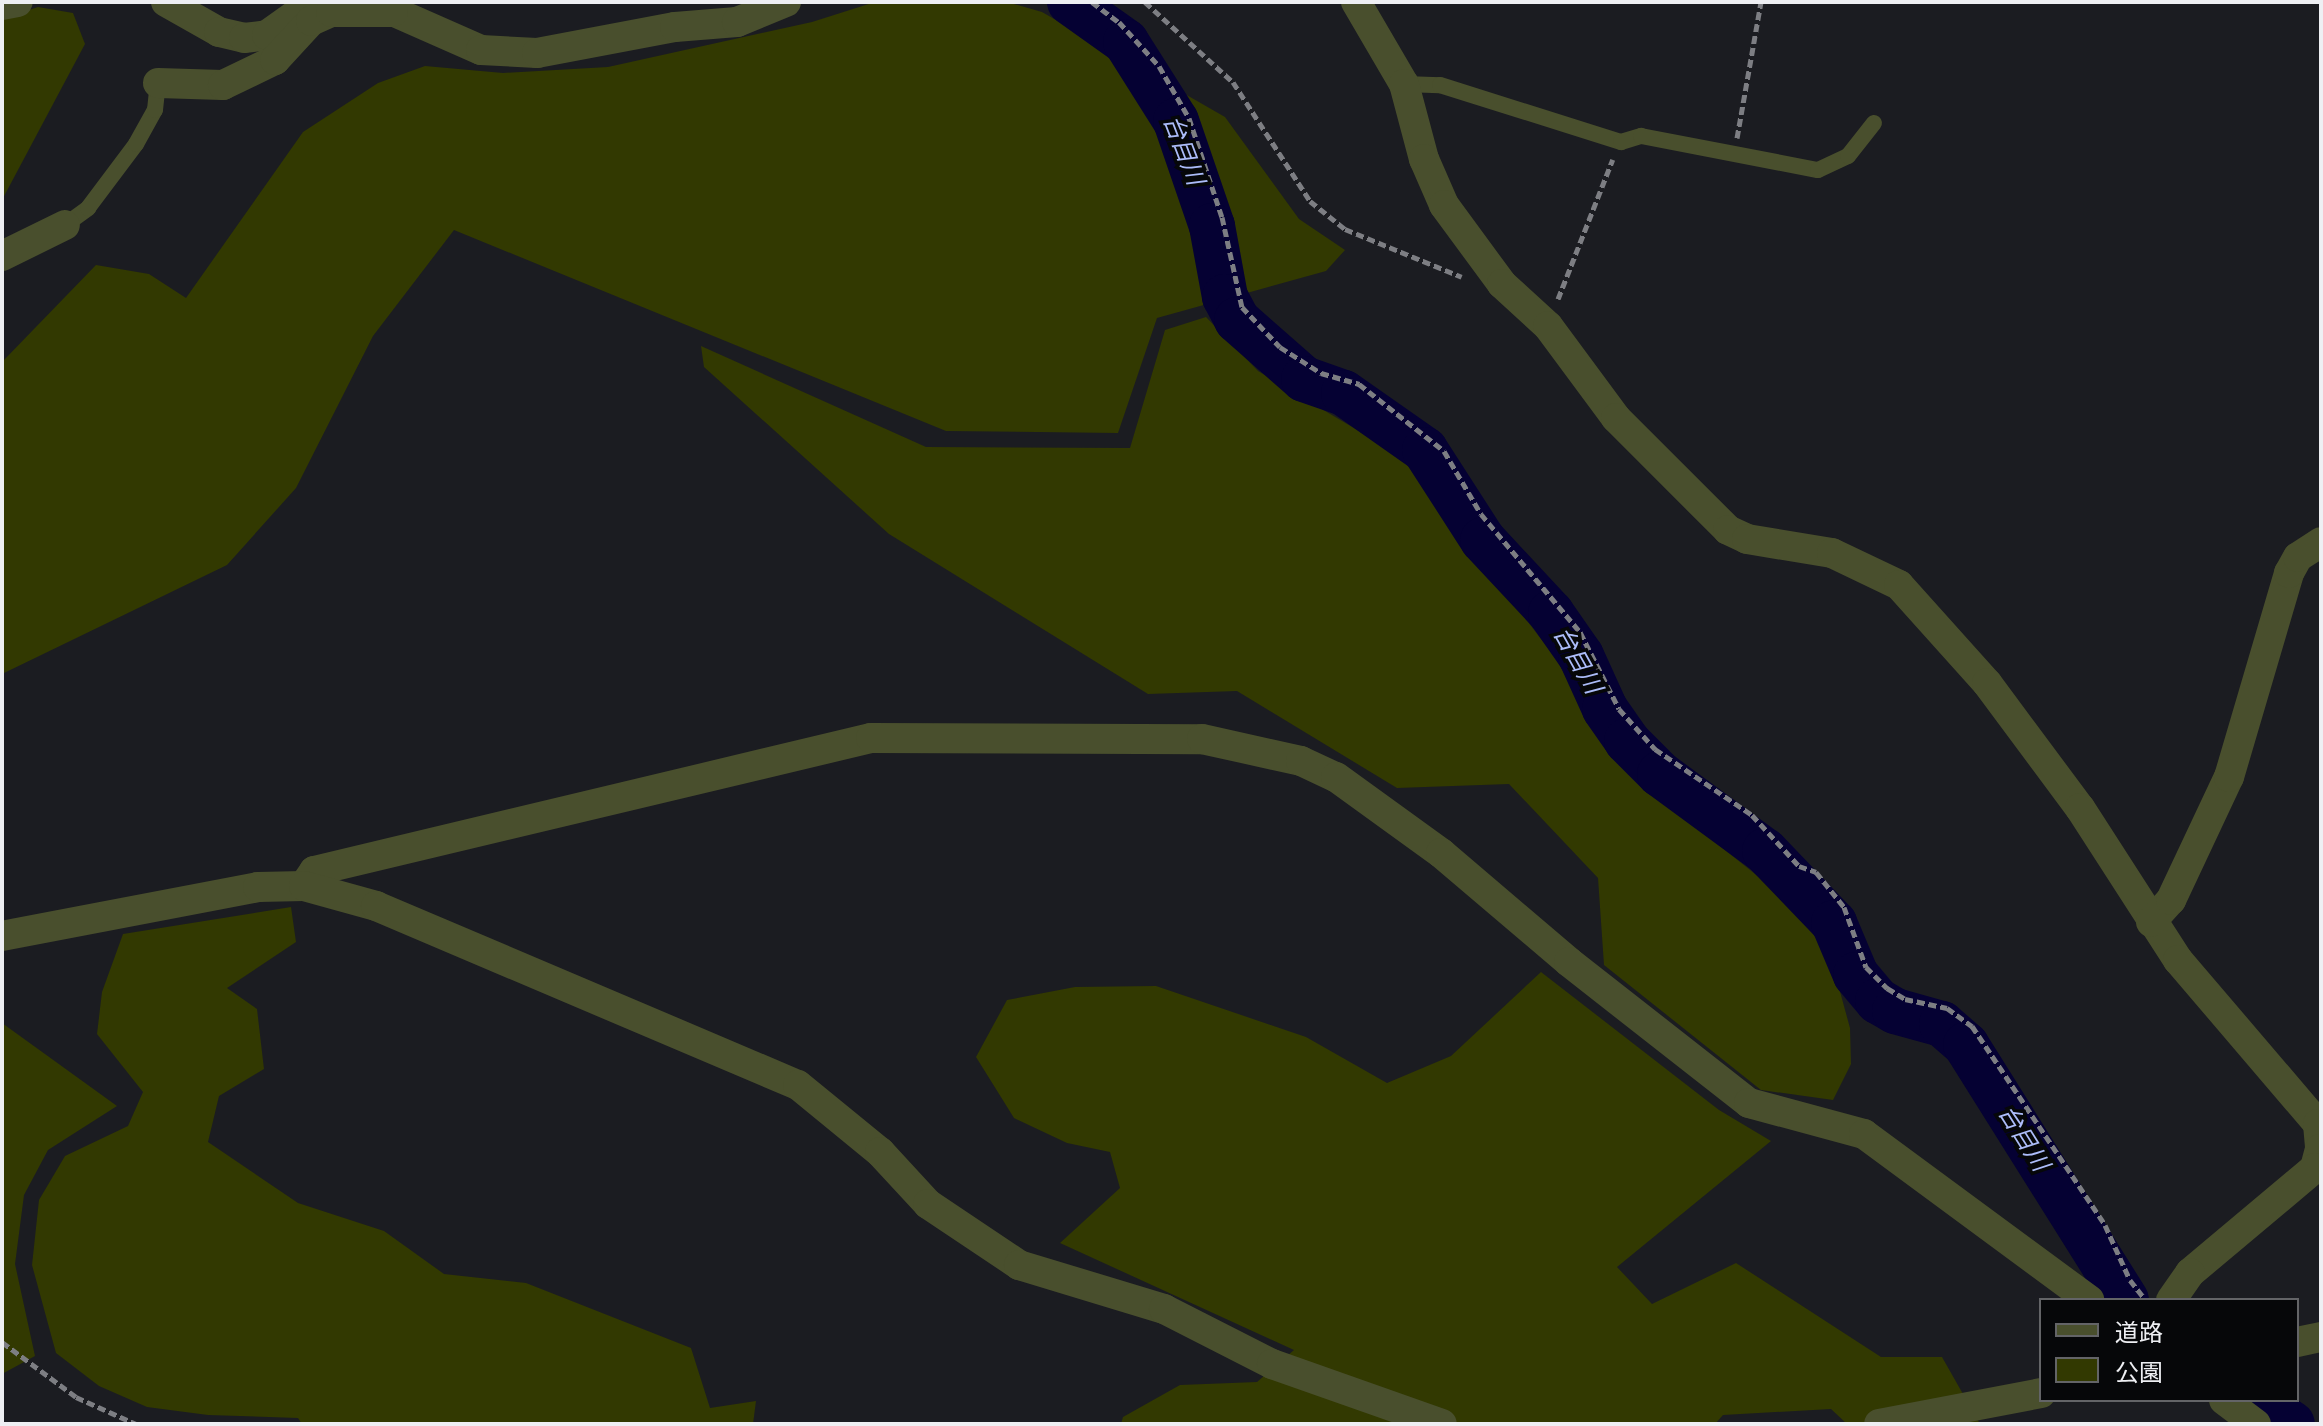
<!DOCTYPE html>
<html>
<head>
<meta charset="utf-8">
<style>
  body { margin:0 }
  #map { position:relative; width:2323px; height:1426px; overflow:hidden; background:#1b1c21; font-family:"Crimson Pro","Noto Sans JP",serif }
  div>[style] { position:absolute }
  .green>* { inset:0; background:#323901 }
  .river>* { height:46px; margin:-23px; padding:0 23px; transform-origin:23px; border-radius:23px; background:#050133 }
  .path>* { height:5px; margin-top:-2.5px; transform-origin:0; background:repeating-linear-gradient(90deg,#7d7e83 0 8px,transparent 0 12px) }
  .lane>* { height:16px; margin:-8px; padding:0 8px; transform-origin:8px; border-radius:8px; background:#494f2d }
  .street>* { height:30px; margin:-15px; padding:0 15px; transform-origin:15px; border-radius:15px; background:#494f2d }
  span { translate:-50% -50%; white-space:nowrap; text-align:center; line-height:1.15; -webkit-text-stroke:7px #060709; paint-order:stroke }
  .water-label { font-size:24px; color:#acbcf9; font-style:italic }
  .frame { position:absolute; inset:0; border:4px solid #eeeff3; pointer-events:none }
  .legend { position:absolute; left:2039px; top:1298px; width:260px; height:104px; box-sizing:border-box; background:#060709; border:2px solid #636467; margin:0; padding:10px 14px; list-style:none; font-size:24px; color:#eeeff3 }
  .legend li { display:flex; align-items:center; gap:16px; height:40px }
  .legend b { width:40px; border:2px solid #636467 }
</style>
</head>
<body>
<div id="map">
  <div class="green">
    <i style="clip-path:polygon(875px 2px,1007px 2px,1042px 12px,1225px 117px,1299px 219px,1345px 250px,1326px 271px,1157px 318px,1118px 433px,946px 431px,454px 230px,373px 336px,296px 488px,227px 565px,2px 674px,2px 362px,96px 265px,149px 274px,186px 298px,303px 132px,378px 83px,425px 66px,503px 73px,608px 67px,812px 22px)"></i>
    <i style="clip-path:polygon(38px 7px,73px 13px,85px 44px,2px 200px,2px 19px)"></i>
    <i style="clip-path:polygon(1206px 317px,1258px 371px,1401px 456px,1554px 656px,1619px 765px,1785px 898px,1830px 955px,1850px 1028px,1851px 1064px,1833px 1100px,1761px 1090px,1604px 965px,1598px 878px,1509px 784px,1397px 788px,1237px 691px,1148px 694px,889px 534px,704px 367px,701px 346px,926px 447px,1130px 448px,1165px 330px)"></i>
    <i style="clip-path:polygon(291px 907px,296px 942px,227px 988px,257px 1009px,264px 1069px,219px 1096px,208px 1142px,298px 1203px,384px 1231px,444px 1274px,526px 1283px,691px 1348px,710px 1408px,756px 1401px,753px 1424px,302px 1424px,298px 1418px,208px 1415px,147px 1407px,99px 1386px,56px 1353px,32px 1265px,39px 1200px,65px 1156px,128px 1126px,143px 1092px,97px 1034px,102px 992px,123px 934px)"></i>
    <i style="clip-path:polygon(1541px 972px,1719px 1110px,1771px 1141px,1617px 1267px,1652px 1304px,1736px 1263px,1881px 1357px,1942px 1357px,1980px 1424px,1847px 1424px,1831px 1409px,1723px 1415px,1715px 1424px,1121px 1424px,1123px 1417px,1180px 1385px,1257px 1382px,1294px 1350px,1060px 1243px,1120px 1188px,1110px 1152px,1067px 1143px,1014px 1118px,976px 1057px,1007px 1000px,1075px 987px,1156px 986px,1306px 1037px,1387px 1083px,1451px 1056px)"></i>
    <i style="clip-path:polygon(2px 1023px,117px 1106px,48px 1150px,24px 1195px,15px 1264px,35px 1356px,2px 1374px)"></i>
  </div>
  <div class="river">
    <i style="left:1070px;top:2px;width:69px;rotate:35.5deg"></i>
    <i style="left:1126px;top:42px;width:93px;rotate:57.7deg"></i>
    <i style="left:1176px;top:121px;width:111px;rotate:71.1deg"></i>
    <i style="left:1212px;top:226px;width:72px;rotate:79.6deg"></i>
    <i style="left:1225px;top:297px;width:26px;rotate:62deg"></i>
    <i style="left:1237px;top:320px;width:89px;rotate:41.4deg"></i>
    <i style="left:1304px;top:379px;width:42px;rotate:19.3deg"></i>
    <i style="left:1344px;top:393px;width:99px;rotate:35.1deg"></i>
    <i style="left:1425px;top:450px;width:107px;rotate:57.2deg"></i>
    <i style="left:1483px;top:540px;width:100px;rotate:47deg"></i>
    <i style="left:1551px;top:613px;width:52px;rotate:55.1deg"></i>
    <i style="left:1581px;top:656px;width:58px;rotate:65.6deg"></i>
    <i style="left:1605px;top:709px;width:39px;rotate:55deg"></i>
    <i style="left:1627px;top:741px;width:47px;rotate:45deg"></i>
    <i style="left:1660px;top:774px;width:130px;rotate:36.3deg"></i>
    <i style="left:1765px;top:851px;width:100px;rotate:46.2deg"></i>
    <i style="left:1834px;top:923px;width:56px;rotate:67.1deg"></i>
    <i style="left:1856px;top:975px;width:34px;rotate:50deg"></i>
    <i style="left:1878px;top:1001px;width:20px;rotate:30deg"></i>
    <i style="left:1895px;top:1011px;width:49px;rotate:15.5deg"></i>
    <i style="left:1942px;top:1024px;width:32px;rotate:41deg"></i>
    <i style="left:1966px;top:1045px;width:301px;rotate:57.9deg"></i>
    <i style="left:2256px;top:1400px;width:43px;rotate:33.7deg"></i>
  </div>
  <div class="path">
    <i style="left:1092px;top:2px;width:34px;rotate:37deg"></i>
    <i style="left:1119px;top:22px;width:59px;rotate:47.7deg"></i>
    <i style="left:1159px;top:66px;width:60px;rotate:60deg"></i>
    <i style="left:1189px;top:118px;width:104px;rotate:71.6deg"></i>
    <i style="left:1222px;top:217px;width:92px;rotate:77.5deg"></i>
    <i style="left:1242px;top:307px;width:55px;rotate:46.5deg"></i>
    <i style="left:1280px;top:347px;width:49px;rotate:32.4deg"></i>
    <i style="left:1321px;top:373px;width:40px;rotate:16deg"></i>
    <i style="left:1359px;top:384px;width:108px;rotate:38.2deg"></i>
    <i style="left:1444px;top:451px;width:73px;rotate:59.6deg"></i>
    <i style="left:1481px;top:514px;width:154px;rotate:50deg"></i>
    <i style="left:1580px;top:632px;width:86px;rotate:63.1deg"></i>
    <i style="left:1619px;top:709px;width:54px;rotate:48deg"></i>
    <i style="left:1655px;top:749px;width:117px;rotate:34.2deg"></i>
    <i style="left:1752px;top:815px;width:69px;rotate:47.3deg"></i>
    <i style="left:1799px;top:866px;width:18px;rotate:19deg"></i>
    <i style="left:1816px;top:872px;width:45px;rotate:51.3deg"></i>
    <i style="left:1844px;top:907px;width:64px;rotate:69.9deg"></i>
    <i style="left:1866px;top:967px;width:30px;rotate:45deg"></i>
    <i style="left:1887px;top:988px;width:21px;rotate:31deg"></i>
    <i style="left:1905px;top:999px;width:43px;rotate:12.1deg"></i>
    <i style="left:1947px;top:1008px;width:31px;rotate:36deg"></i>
    <i style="left:1972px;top:1026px;width:239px;rotate:56.2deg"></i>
    <i style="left:2105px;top:1225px;width:60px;rotate:65.6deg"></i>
    <i style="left:2130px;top:1280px;width:24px;rotate:52deg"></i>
    <i style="left:1145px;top:2px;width:119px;rotate:42.3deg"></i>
    <i style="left:1233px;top:82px;width:142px;rotate:57.1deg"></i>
    <i style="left:1310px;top:201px;width:45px;rotate:38.7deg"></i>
    <i style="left:1345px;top:229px;width:126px;rotate:22.3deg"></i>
    <i style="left:1737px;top:138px;width:138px;rotate:-80deg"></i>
    <i style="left:1558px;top:299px;width:150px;rotate:-68.6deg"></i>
    <i style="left:2px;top:1342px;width:92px;rotate:36.6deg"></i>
    <i style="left:76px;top:1397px;width:66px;rotate:24.2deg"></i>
  </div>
  <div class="lane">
    <i style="left:1404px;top:84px;width:36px;rotate:2deg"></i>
    <i style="left:1440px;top:85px;width:190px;rotate:17.5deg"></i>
    <i style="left:1621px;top:142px;width:21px;rotate:-17deg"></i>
    <i style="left:1641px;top:136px;width:180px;rotate:10.9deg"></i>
    <i style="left:1818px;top:170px;width:33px;rotate:-25deg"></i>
    <i style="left:1848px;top:156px;width:42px;rotate:-51.8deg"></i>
    <i style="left:65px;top:225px;width:29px;rotate:-36deg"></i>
    <i style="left:88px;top:208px;width:80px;rotate:-53.1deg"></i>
    <i style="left:136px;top:144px;width:39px;rotate:-61deg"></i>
    <i style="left:155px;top:110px;width:27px;rotate:-84deg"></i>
  </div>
  <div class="street">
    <i style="left:166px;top:2px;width:61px;rotate:29.5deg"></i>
    <i style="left:219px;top:32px;width:26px;rotate:13deg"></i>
    <i style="left:244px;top:38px;width:23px;rotate:-7deg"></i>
    <i style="left:267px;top:35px;width:52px;rotate:-35.5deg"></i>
    <i style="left:372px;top:2px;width:119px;rotate:23.8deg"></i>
    <i style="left:481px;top:50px;width:56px;rotate:3.1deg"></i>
    <i style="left:537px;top:53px;width:140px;rotate:-10.7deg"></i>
    <i style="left:675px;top:27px;width:62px;rotate:-4.6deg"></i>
    <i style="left:737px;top:22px;width:53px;rotate:-22.2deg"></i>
    <i style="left:1356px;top:2px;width:95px;rotate:59.7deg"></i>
    <i style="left:1404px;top:84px;width:78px;rotate:75.1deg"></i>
    <i style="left:1424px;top:159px;width:50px;rotate:66.5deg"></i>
    <i style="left:1444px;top:205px;width:98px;rotate:53.7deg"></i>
    <i style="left:1502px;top:284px;width:62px;rotate:42.4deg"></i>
    <i style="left:1548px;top:326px;width:114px;rotate:53.5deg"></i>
    <i style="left:1616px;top:418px;width:158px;rotate:45deg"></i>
    <i style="left:1728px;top:530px;width:21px;rotate:25deg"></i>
    <i style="left:1747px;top:539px;width:86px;rotate:9.4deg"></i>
    <i style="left:1832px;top:553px;width:74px;rotate:25.5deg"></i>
    <i style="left:1899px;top:585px;width:132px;rotate:48.1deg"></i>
    <i style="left:1987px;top:683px;width:156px;rotate:53.4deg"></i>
    <i style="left:2080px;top:808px;width:181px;rotate:57.2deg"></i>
    <i style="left:2178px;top:960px;width:216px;rotate:49.5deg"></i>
    <i style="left:2318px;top:1124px;width:25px;rotate:85deg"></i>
    <i style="left:2320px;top:1149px;width:20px;rotate:105deg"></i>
    <i style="left:2315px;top:1168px;width:163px;rotate:140deg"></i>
    <i style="left:2190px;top:1273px;width:33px;rotate:125deg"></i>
    <i style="left:2px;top:5px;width:16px;rotate:-11deg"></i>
    <i style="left:158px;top:83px;width:65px;rotate:1.8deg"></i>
    <i style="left:223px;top:85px;width:58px;rotate:-25.7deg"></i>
    <i style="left:275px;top:60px;width:53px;rotate:-47.3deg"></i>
    <i style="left:311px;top:21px;width:22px;rotate:-24deg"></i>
    <i style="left:331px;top:12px;width:62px"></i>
    <i style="left:2px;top:256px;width:70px;rotate:-26.2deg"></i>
    <i style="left:304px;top:886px;width:18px;rotate:-56deg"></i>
    <i style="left:314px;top:871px;width:573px;rotate:-13.43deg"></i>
    <i style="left:871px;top:738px;width:331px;rotate:0.2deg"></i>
    <i style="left:1202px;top:739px;width:101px;rotate:12.5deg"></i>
    <i style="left:1301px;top:761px;width:38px;rotate:25deg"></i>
    <i style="left:1336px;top:777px;width:130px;rotate:35.9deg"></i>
    <i style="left:1441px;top:853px;width:168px;rotate:40.4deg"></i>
    <i style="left:1569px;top:962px;width:229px;rotate:38.1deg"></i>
    <i style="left:1749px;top:1103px;width:119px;rotate:15.1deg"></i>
    <i style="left:1864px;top:1134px;width:280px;rotate:36.4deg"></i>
    <i style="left:2151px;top:922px;width:30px;rotate:-48deg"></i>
    <i style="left:2171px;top:900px;width:136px;rotate:-64.8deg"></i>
    <i style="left:2229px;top:777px;width:213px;rotate:-73.6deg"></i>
    <i style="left:2289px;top:573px;width:18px;rotate:-61deg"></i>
    <i style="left:2298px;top:557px;width:27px;rotate:-33deg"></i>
    <i style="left:2px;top:936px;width:261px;rotate:-10.8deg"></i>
    <i style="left:258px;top:887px;width:46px;rotate:-1.2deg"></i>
    <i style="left:304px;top:886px;width:75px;rotate:15.5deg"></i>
    <i style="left:376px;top:906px;width:458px;rotate:23deg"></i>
    <i style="left:798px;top:1085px;width:106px;rotate:39.3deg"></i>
    <i style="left:880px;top:1152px;width:71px;rotate:47.3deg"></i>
    <i style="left:928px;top:1204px;width:110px;rotate:33.8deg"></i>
    <i style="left:1019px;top:1265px;width:152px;rotate:16.9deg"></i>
    <i style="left:1164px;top:1309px;width:121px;rotate:27deg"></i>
    <i style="left:1272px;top:1364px;width:180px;rotate:19.4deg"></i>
    <i style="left:2297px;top:1342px;width:25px;rotate:-12deg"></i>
    <i style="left:2224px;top:1400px;width:40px;rotate:37deg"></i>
    <i style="left:1879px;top:1424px;width:165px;rotate:-10.8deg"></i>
  </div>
  <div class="water-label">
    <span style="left:1184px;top:150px;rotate:69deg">台目川</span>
    <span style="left:1578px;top:660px;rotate:61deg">台目川</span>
    <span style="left:2024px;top:1138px;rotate:58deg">台目川</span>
  </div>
  <div class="frame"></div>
  <ul class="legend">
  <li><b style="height:10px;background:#494f2d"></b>道路</li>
  <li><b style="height:22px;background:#323901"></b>公園</li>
  </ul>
</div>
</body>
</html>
